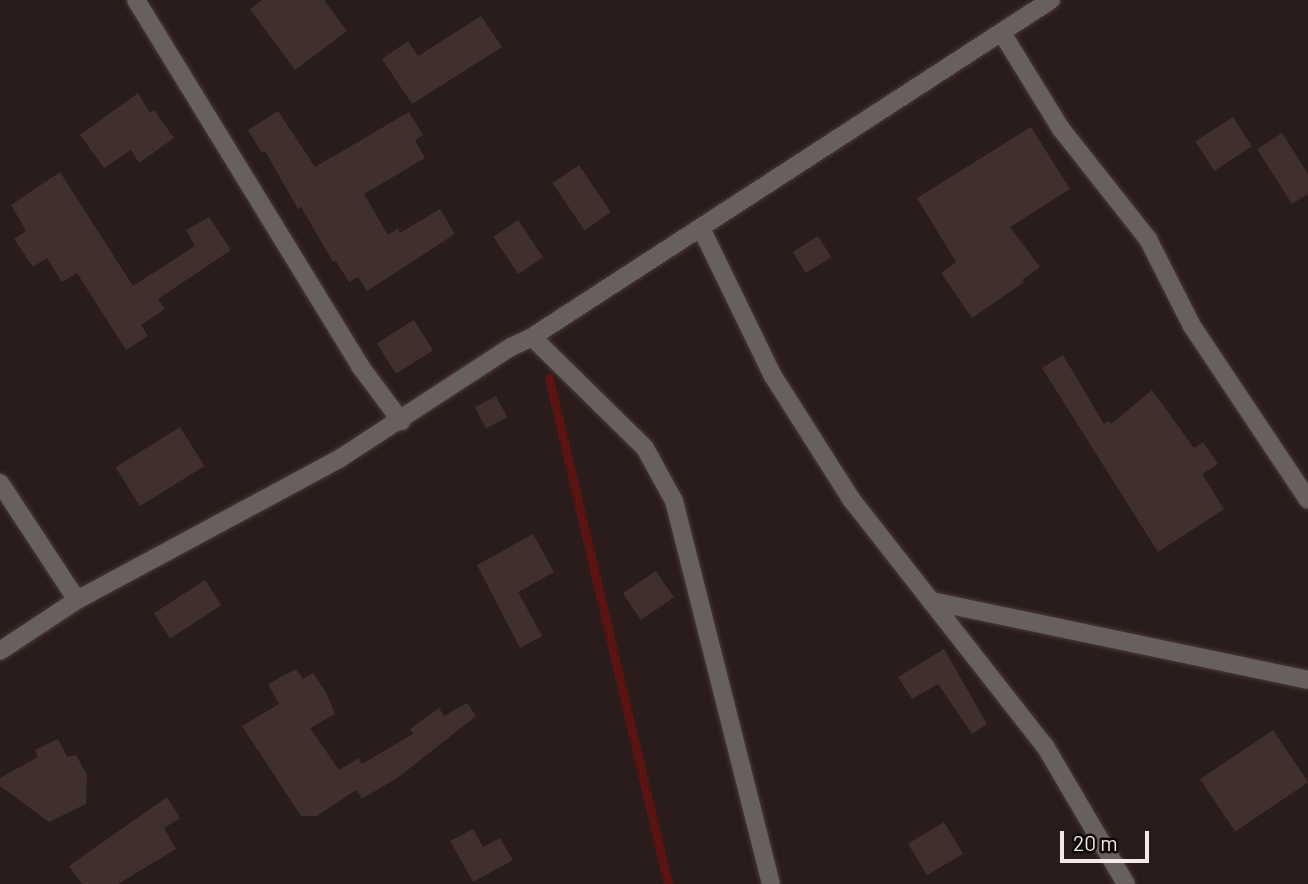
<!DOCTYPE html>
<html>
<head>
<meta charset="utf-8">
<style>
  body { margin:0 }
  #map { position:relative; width:1308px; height:884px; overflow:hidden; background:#2a1c1a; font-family:Barlow,sans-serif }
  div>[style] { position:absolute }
  .stream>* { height:9px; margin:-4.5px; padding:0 4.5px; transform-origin:4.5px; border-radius:4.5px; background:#5a1511 }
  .building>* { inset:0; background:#3f302e; transform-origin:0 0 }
  .roads { filter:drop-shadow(0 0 2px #463937) drop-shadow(0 0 2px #463937) }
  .minor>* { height:18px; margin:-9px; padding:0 9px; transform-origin:9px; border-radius:9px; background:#67605f }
  .tertiary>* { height:18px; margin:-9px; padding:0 9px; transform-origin:9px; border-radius:9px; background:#67605f }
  span { translate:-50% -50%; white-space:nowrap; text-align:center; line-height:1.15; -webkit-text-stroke:6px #0e0807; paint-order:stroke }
  .scale { position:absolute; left:1060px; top:831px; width:89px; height:32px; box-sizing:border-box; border:4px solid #f4eae9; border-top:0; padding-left:9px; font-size:21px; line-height:24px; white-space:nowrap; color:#f4eae9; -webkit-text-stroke:5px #0e0807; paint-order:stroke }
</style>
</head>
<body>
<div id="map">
  <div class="stream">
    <i style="left:549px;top:378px;width:520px;rotate:76.77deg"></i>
  </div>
  <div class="building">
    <i style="clip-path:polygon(262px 0,324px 0,347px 31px,295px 70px,250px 9px)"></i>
    <i style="clip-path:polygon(481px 16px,502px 47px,412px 104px,382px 59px,408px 41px,418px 56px)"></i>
    <i style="clip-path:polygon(138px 93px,150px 113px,154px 110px,174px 138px,139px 163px,131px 150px,104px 168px,80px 135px)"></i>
    <i style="clip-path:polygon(278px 111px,315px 167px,409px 112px,423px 135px,415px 140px,425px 158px,364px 194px,388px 235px,398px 228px,400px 233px,440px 209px,455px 234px,367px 291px,358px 277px,349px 282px,336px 261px,333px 262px,301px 207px,298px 209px,265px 151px,262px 153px,248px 130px)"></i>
    <i style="left:1233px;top:117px;width:35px;height:45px;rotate:57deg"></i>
    <i style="clip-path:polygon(1031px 127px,1070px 189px,1010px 227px,1040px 267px,1022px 280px,1024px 282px,972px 318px,941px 273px,956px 262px,917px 198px)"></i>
    <i style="clip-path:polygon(1282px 133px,1308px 174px,1308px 194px,1292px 204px,1257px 149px)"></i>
    <i style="left:579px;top:165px;width:57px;height:32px;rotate:56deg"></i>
    <i style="clip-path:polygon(60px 172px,133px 286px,195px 246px,186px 230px,209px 217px,231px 250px,158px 299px,165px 309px,141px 325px,148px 336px,126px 350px,77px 273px,62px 282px,47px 258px,33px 267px,14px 239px,26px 231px,11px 205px)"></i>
    <i style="left:518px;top:220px;width:45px;height:30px;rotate:56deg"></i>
    <i style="left:818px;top:236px;width:25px;height:30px;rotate:58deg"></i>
    <i style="left:414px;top:320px;width:36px;height:44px;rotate:58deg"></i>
    <i style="clip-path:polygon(1063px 355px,1104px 424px,1109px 421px,1111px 424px,1152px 390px,1194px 448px,1203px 442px,1218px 464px,1202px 474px,1224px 509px,1158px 552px,1042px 368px)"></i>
    <i style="left:496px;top:396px;width:24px;height:24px;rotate:62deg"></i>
    <i style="left:180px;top:427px;width:46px;height:76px;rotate:58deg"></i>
    <i style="clip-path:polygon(533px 534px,554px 572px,518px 592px,542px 636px,520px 648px,477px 565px)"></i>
    <i style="left:656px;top:571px;width:32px;height:40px;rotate:56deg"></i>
    <i style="left:205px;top:580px;width:30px;height:61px;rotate:57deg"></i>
    <i style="clip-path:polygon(944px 649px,987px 724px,972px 734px,938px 684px,912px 699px,898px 677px)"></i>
    <i style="clip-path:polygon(296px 669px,303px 679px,313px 673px,327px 694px,335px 714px,310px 728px,339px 770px,359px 758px,362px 764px,413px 734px,410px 729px,439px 708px,444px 716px,467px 703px,476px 716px,400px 776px,362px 799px,356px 790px,317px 816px,301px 816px,242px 726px,279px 704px,268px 684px)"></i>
    <i style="left:1273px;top:730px;width:63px;height:88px;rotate:56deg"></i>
    <i style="clip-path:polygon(58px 739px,67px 757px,76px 755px,87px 775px,86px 804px,49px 822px,0 786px,0 778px,38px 757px,35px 750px)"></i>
    <i style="clip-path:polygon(167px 797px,180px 818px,164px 828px,176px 849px,118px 884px,82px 884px,69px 866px)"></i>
    <i style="left:944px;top:822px;width:37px;height:42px;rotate:59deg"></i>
    <i style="clip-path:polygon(473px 829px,483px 847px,500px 838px,513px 860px,473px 882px,450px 841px)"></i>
  </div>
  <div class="roads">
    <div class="minor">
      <i style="left:136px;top:0;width:429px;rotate:58.5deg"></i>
      <i style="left:360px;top:366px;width:69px;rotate:53.3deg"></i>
      <i style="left:1002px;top:33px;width:113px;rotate:58.4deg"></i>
      <i style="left:1061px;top:129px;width:140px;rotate:51.7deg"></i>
      <i style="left:1148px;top:239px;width:97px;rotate:63.2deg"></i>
      <i style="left:1192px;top:326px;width:209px;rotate:56.3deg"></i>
      <i style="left:701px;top:228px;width:165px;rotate:64.1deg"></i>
      <i style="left:773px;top:376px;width:146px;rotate:57.6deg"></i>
      <i style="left:851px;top:499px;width:314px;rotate:51.9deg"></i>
      <i style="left:1045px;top:746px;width:160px;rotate:59.6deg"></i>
      <i style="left:0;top:483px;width:140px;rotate:56.7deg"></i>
      <i style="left:77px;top:600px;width:92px;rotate:146.5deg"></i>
      <i style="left:77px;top:600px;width:298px;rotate:-28.3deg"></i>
      <i style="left:339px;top:459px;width:205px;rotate:-33.1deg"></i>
      <i style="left:511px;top:347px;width:23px;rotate:-25deg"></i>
      <i style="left:931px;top:601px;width:385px;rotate:11.8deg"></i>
    </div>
    <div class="tertiary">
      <i style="left:771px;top:884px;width:395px;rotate:-104.2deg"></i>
      <i style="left:674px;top:501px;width:60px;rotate:-118.7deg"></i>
      <i style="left:645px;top:448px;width:158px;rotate:-135.5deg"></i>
      <i style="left:532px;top:337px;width:619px;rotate:-33deg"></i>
    </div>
  </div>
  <div class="scale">20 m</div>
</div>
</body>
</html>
